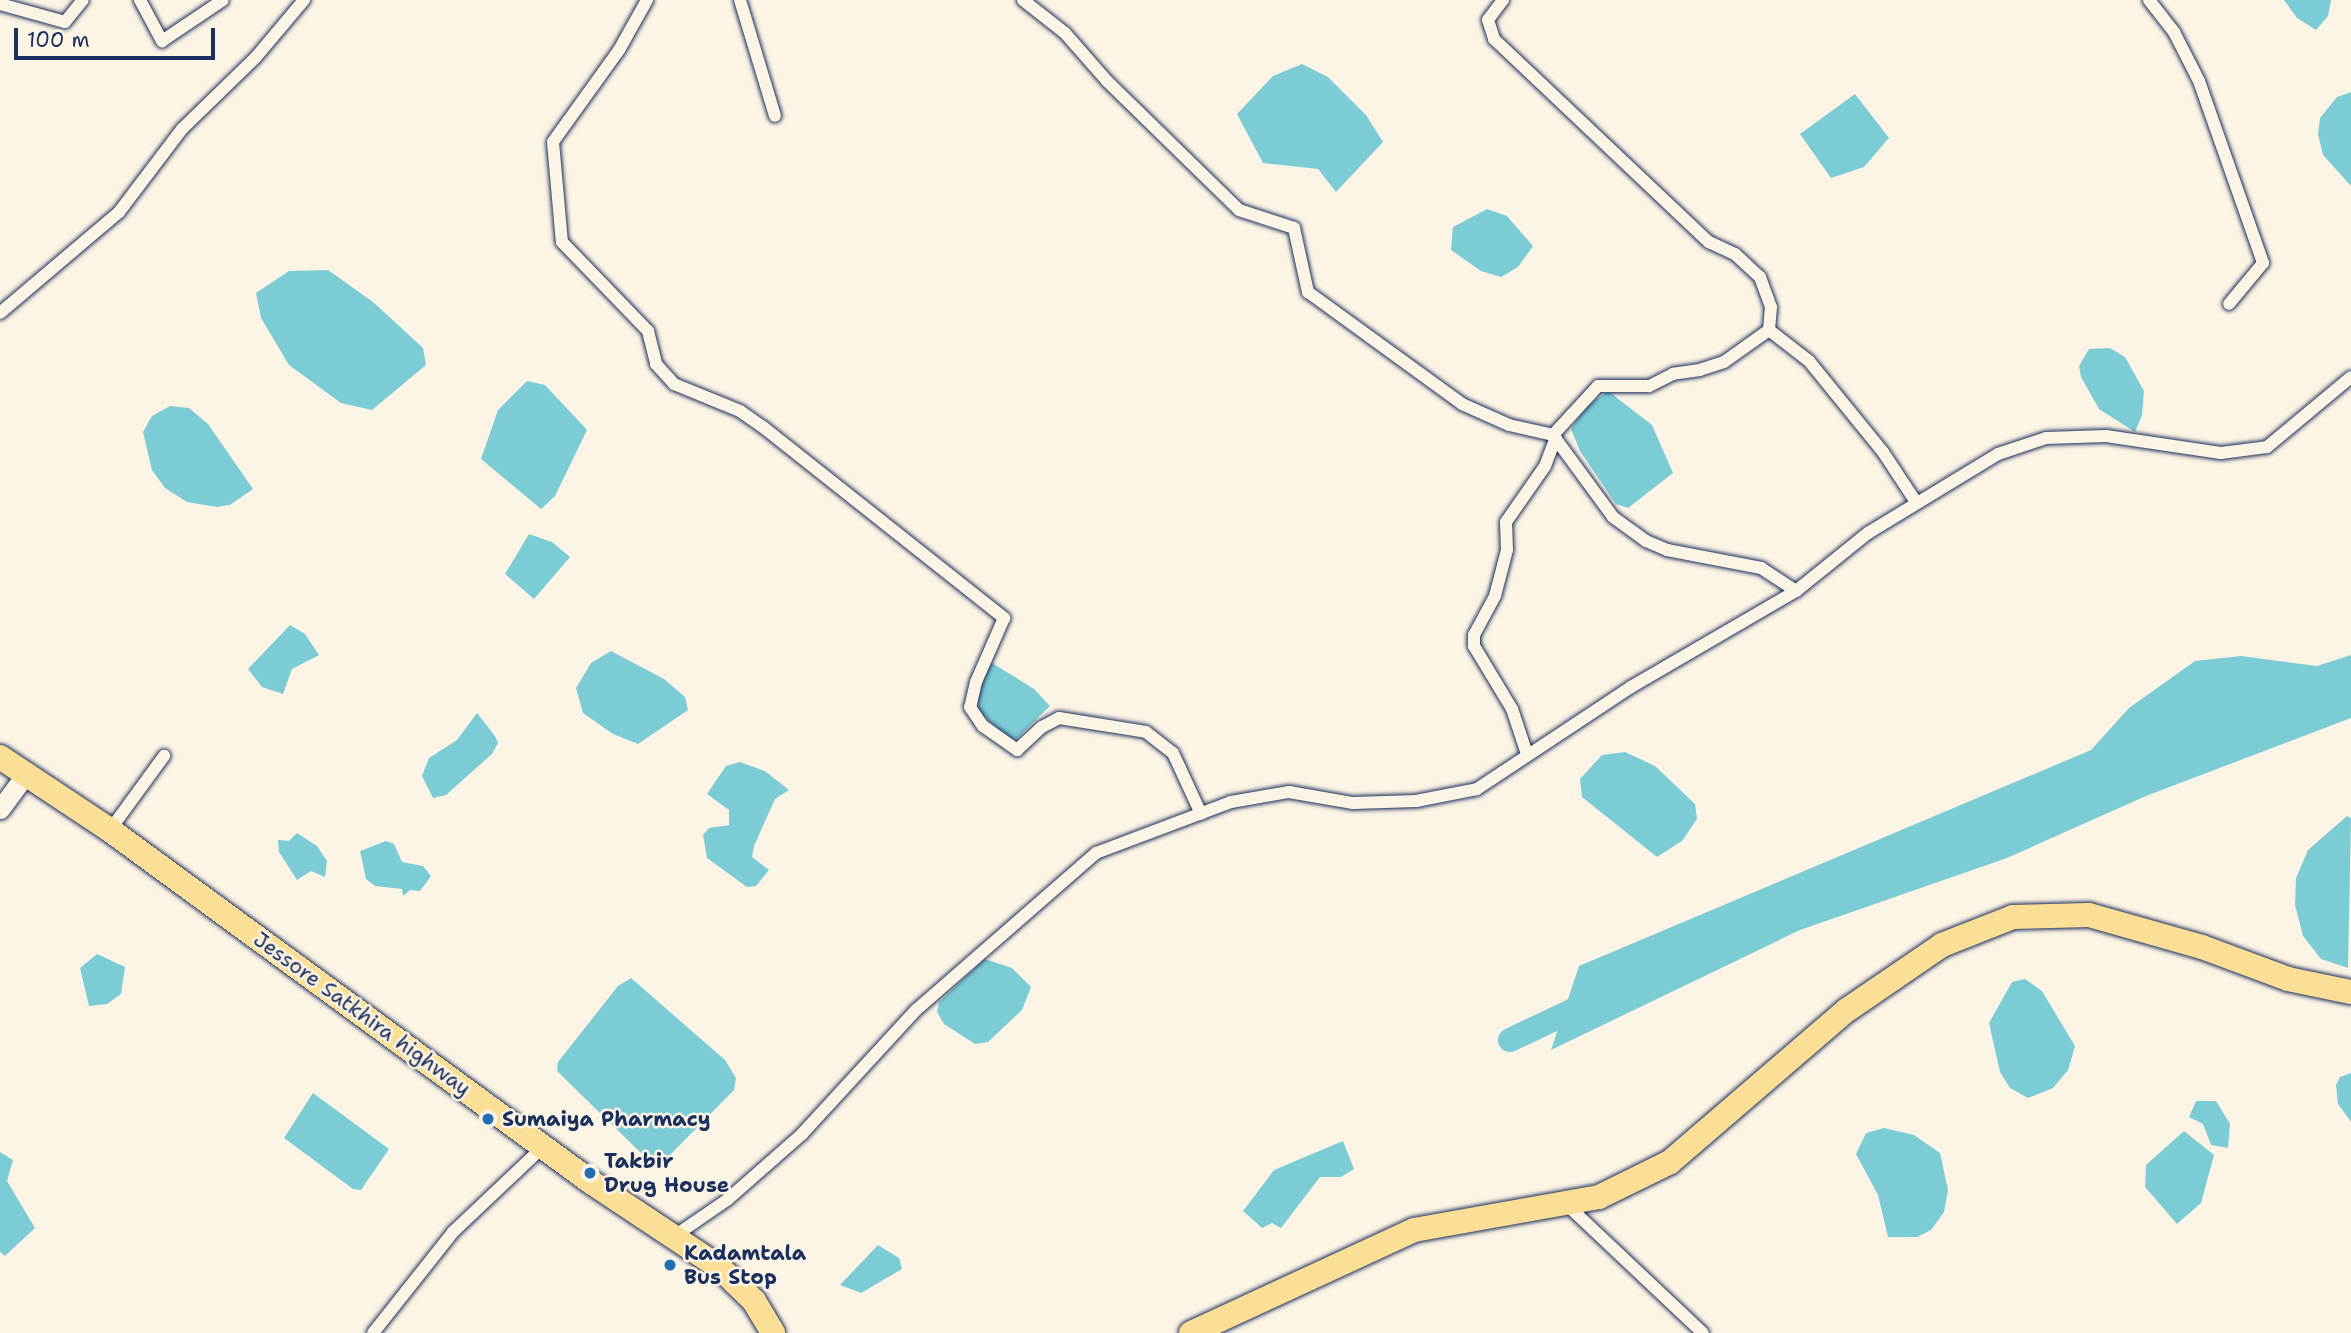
<!DOCTYPE html>
<html>
<head>
<meta charset="utf-8">
<style>
  body { margin:0 }
  #map { position:relative; width:2351px; height:1333px; overflow:hidden; background:#fcf5e5; font-family:"Shantell Sans",sans-serif }
  div>[style] { position:absolute }
  .water>* { inset:0; background:#7cccd6 }
  .river>* { height:24px; margin:-12px; padding:0 12px; transform-origin:12px; border-radius:12px; background:#7cccd6 }
  .roads { filter:drop-shadow(0 0 2px #1b2f5e) drop-shadow(0 0 2px #1b2f5e) }
  .street>* { height:12px; margin:-6px; padding:0 6px; transform-origin:6px; border-radius:6px; background:#fcf5e5 }
  .secondary>* { height:19px; margin:-9.5px; padding:0 9.5px; transform-origin:9.5px; border-radius:9.5px; background:#fcf5e5 }
  .highway>* { height:24px; margin:-12px; padding:0 12px; transform-origin:12px; border-radius:12px; background:#fbdf96 }
  .dots>* { width:19px; height:19px; translate:-50% -50%; box-sizing:border-box; border:4px solid #fcf5e5; border-radius:50% }
  span { translate:-50% -50%; white-space:nowrap; text-align:center; line-height:1.15; -webkit-text-stroke:5px #fcf5e5; paint-order:stroke }
  .street-label { font-size:21px; color:#1b2f5e }
  .poi-label { font-size:21px; color:#1b2f5e; font-weight:700 }
  .left { translate:0 -50%; text-align:left }
  .scale { position:absolute; left:14px; top:28px; width:201px; height:32px; box-sizing:border-box; border:4px solid #1b2f5e; border-top:0; padding-left:9px; font-size:21px; line-height:24px; white-space:nowrap; color:#1b2f5e; -webkit-text-stroke:5px #fcf5e5; paint-order:stroke }
</style>
</head>
<body>
<div id="map">
  <div class="water">
    <i style="clip-path:polygon(2284px 0,2331px 0,2328px 16px,2316px 30px,2297px 18px)"></i>
    <i style="clip-path:polygon(1302px 64px,1328px 77px,1366px 115px,1383px 142px,1336px 192px,1318px 169px,1263px 163px,1237px 114px,1273px 76px)"></i>
    <i style="clip-path:polygon(2351px 92px,2351px 186px,2323px 155px,2318px 134px,2320px 118px,2337px 97px)"></i>
    <i style="clip-path:polygon(1855px 94px,1889px 138px,1864px 167px,1831px 178px,1800px 134px)"></i>
    <i style="clip-path:polygon(1487px 209px,1507px 216px,1533px 246px,1518px 267px,1501px 277px,1481px 271px,1451px 250px,1453px 227px)"></i>
    <i style="clip-path:polygon(328px 270px,373px 302px,423px 348px,426px 365px,372px 410px,341px 403px,289px 365px,261px 318px,256px 293px,289px 271px)"></i>
    <i style="clip-path:polygon(2110px 348px,2125px 357px,2144px 391px,2142px 415px,2135px 432px,2099px 409px,2081px 377px,2079px 366px,2089px 349px)"></i>
    <i style="clip-path:polygon(527px 381px,545px 385px,587px 430px,555px 496px,541px 509px,481px 459px,498px 410px)"></i>
    <i style="clip-path:polygon(1608px 391px,1652px 425px,1673px 473px,1628px 508px,1616px 504px,1580px 451px,1571px 429px,1585px 408px)"></i>
    <i style="clip-path:polygon(170px 406px,189px 408px,208px 424px,253px 489px,230px 505px,217px 507px,187px 502px,165px 488px,152px 470px,143px 432px,152px 416px)"></i>
    <i style="clip-path:polygon(529px 534px,552px 542px,570px 557px,534px 599px,505px 574px)"></i>
    <i style="clip-path:polygon(290px 625px,305px 634px,319px 655px,292px 669px,283px 694px,262px 687px,248px 669px)"></i>
    <i style="clip-path:polygon(611px 651px,664px 679px,685px 697px,688px 710px,638px 744px,613px 734px,583px 713px,576px 688px,591px 663px)"></i>
    <i style="clip-path:polygon(2351px 655px,2351px 718px,2146px 796px,2007px 858px,1800px 930px,1551px 1050px,1579px 966px,2091px 750px,2129px 708px,2195px 661px,2241px 656px,2317px 666px)"></i>
    <i style="clip-path:polygon(989px 661px,1034px 689px,1050px 706px,1016px 739px,1008px 738px,979px 712px,977px 687px)"></i>
    <i style="clip-path:polygon(477px 713px,495px 736px,498px 743px,492px 754px,446px 795px,433px 798px,422px 776px,429px 758px,457px 740px)"></i>
    <i style="clip-path:polygon(1625px 752px,1655px 766px,1695px 804px,1697px 819px,1682px 841px,1657px 857px,1582px 797px,1580px 779px,1602px 755px)"></i>
    <i style="clip-path:polygon(740px 762px,765px 771px,789px 790px,775px 799px,754px 846px,752px 857px,769px 870px,756px 886px,747px 887px,707px 858px,703px 835px,709px 828px,729px 825px,729px 810px,707px 794px,726px 766px)"></i>
    <i style="clip-path:polygon(2347px 816px,2351px 818px,2348px 968px,2321px 959px,2303px 936px,2295px 905px,2296px 878px,2308px 850px)"></i>
    <i style="clip-path:polygon(297px 833px,317px 846px,327px 861px,325px 877px,311px 871px,297px 880px,279px 852px,278px 840px,289px 841px)"></i>
    <i style="clip-path:polygon(386px 841px,394px 844px,402px 862px,423px 866px,431px 876px,420px 891px,410px 890px,403px 896px,402px 889px,375px 886px,366px 879px,360px 851px)"></i>
    <i style="clip-path:polygon(97px 954px,125px 967px,121px 994px,107px 1004px,89px 1006px,80px 968px)"></i>
    <i style="clip-path:polygon(985px 959px,1012px 968px,1031px 987px,1022px 1010px,988px 1042px,975px 1044px,944px 1024px,937px 1012px,939px 1002px)"></i>
    <i style="clip-path:polygon(631px 978px,725px 1060px,736px 1078px,734px 1090px,666px 1159px,645px 1157px,557px 1071px,558px 1062px,618px 986px)"></i>
    <i style="clip-path:polygon(2025px 979px,2042px 991px,2075px 1046px,2068px 1070px,2053px 1088px,2028px 1098px,2010px 1088px,2000px 1072px,1989px 1023px,2012px 982px)"></i>
    <i style="clip-path:polygon(2351px 1073px,2351px 1122px,2338px 1104px,2336px 1085px,2340px 1077px)"></i>
    <i style="clip-path:polygon(313px 1093px,389px 1149px,361px 1190px,353px 1189px,284px 1138px)"></i>
    <i style="clip-path:polygon(2196px 1101px,2216px 1101px,2230px 1124px,2228px 1148px,2211px 1145px,2203px 1124px,2189px 1117px)"></i>
    <i style="clip-path:polygon(1884px 1128px,1914px 1135px,1940px 1153px,1948px 1190px,1944px 1212px,1931px 1230px,1917px 1237px,1888px 1237px,1878px 1195px,1856px 1154px,1866px 1133px)"></i>
    <i style="clip-path:polygon(2184px 1131px,2214px 1155px,2201px 1203px,2177px 1224px,2145px 1187px,2146px 1165px)"></i>
    <i style="clip-path:polygon(1343px 1141px,1354px 1169px,1341px 1177px,1320px 1177px,1281px 1228px,1272px 1223px,1262px 1228px,1243px 1211px,1274px 1170px)"></i>
    <i style="clip-path:polygon(0 1152px,13px 1160px,7px 1181px,35px 1228px,5px 1256px,0 1252px)"></i>
    <i style="clip-path:polygon(878px 1245px,899px 1258px,902px 1269px,861px 1293px,840px 1285px)"></i>
  </div>
  <div class="river">
    <i style="left:1510px;top:1040px;width:89px;rotate:-25.4deg"></i>
  </div>
  <div class="roads">
    <div class="street">
      <i style="left:140px;top:0;width:47px;rotate:61.8deg"></i>
      <i style="left:162px;top:41px;width:73px;rotate:-33.9deg"></i>
      <i style="left:647px;top:0;width:57px;rotate:119.2deg"></i>
      <i style="left:619px;top:50px;width:113px;rotate:125.7deg"></i>
      <i style="left:553px;top:142px;width:100px;rotate:84.9deg"></i>
      <i style="left:562px;top:242px;width:124px;rotate:46deg"></i>
      <i style="left:648px;top:331px;width:34px;rotate:76deg"></i>
      <i style="left:656px;top:364px;width:27px;rotate:48deg"></i>
      <i style="left:674px;top:384px;width:71px;rotate:22.2deg"></i>
      <i style="left:740px;top:411px;width:28px;rotate:35deg"></i>
      <i style="left:763px;top:427px;width:308px;rotate:38.4deg"></i>
      <i style="left:1004px;top:618px;width:70px;rotate:113.6deg"></i>
      <i style="left:976px;top:682px;width:26px;rotate:103deg"></i>
      <i style="left:970px;top:707px;width:23px;rotate:56deg"></i>
      <i style="left:983px;top:726px;width:42px;rotate:35.2deg"></i>
      <i style="left:1017px;top:750px;width:34px;rotate:-43deg"></i>
      <i style="left:1042px;top:727px;width:19px;rotate:-28deg"></i>
      <i style="left:1059px;top:718px;width:88px;rotate:9.1deg"></i>
      <i style="left:1146px;top:732px;width:34px;rotate:38deg"></i>
      <i style="left:1173px;top:753px;width:67px;rotate:65.3deg"></i>
      <i style="left:740px;top:0;width:121px;rotate:73.2deg"></i>
      <i style="left:1023px;top:0;width:53px;rotate:38.2deg"></i>
      <i style="left:1065px;top:33px;width:64px;rotate:48.8deg"></i>
      <i style="left:1107px;top:81px;width:185px;rotate:44.3deg"></i>
      <i style="left:1239px;top:210px;width:58px;rotate:18.1deg"></i>
      <i style="left:1294px;top:228px;width:66px;rotate:77.7deg"></i>
      <i style="left:1308px;top:292px;width:190px;rotate:36deg"></i>
      <i style="left:1462px;top:404px;width:51px;rotate:24.1deg"></i>
      <i style="left:1509px;top:425px;width:45px;rotate:12.8deg"></i>
      <i style="left:1503px;top:0;width:25px;rotate:127deg"></i>
      <i style="left:1488px;top:20px;width:20px;rotate:72deg"></i>
      <i style="left:1494px;top:39px;width:296px;rotate:43.4deg"></i>
      <i style="left:1709px;top:242px;width:29px;rotate:25deg"></i>
      <i style="left:1735px;top:254px;width:34px;rotate:43deg"></i>
      <i style="left:1760px;top:277px;width:32px;rotate:70deg"></i>
      <i style="left:1771px;top:307px;width:23px;rotate:95deg"></i>
      <i style="left:1769px;top:330px;width:51px;rotate:37.8deg"></i>
      <i style="left:1809px;top:361px;width:117px;rotate:50.9deg"></i>
      <i style="left:1883px;top:452px;width:60px;rotate:56.6deg"></i>
      <i style="left:2149px;top:0;width:41px;rotate:52deg"></i>
      <i style="left:2174px;top:32px;width:55px;rotate:63deg"></i>
      <i style="left:2199px;top:81px;width:193px;rotate:70.6deg"></i>
      <i style="left:2263px;top:263px;width:53px;rotate:129.7deg"></i>
      <i style="left:0;top:4px;width:67px;rotate:15.5deg"></i>
      <i style="left:65px;top:22px;width:28px;rotate:-51deg"></i>
      <i style="left:0;top:313px;width:156px;rotate:-40.3deg"></i>
      <i style="left:119px;top:212px;width:104px;rotate:-52.8deg"></i>
      <i style="left:182px;top:129px;width:103px;rotate:-44.2deg"></i>
      <i style="left:256px;top:57px;width:75px;rotate:-49.9deg"></i>
      <i style="left:1769px;top:330px;width:55px;rotate:144.6deg"></i>
      <i style="left:1724px;top:362px;width:25px;rotate:162deg"></i>
      <i style="left:1700px;top:370px;width:27px;rotate:172deg"></i>
      <i style="left:1673px;top:374px;width:27px;rotate:153deg"></i>
      <i style="left:1649px;top:386px;width:51px;rotate:180deg"></i>
      <i style="left:1598px;top:386px;width:67px;rotate:132.6deg"></i>
      <i style="left:1553px;top:435px;width:102px;rotate:53.8deg"></i>
      <i style="left:1613px;top:517px;width:41px;rotate:36deg"></i>
      <i style="left:1646px;top:541px;width:23px;rotate:23deg"></i>
      <i style="left:1667px;top:550px;width:96px;rotate:10.8deg"></i>
      <i style="left:1761px;top:568px;width:42px;rotate:33.3deg"></i>
      <i style="left:1527px;top:754px;width:47px;rotate:-108.4deg"></i>
      <i style="left:1512px;top:709px;width:74px;rotate:-121.1deg"></i>
      <i style="left:1474px;top:646px;width:11px;rotate:-90deg"></i>
      <i style="left:1474px;top:635px;width:44px;rotate:-61.7deg"></i>
      <i style="left:1495px;top:596px;width:48px;rotate:-75.4deg"></i>
      <i style="left:1507px;top:550px;width:28px;rotate:-92deg"></i>
      <i style="left:1506px;top:522px;width:68px;rotate:-55.1deg"></i>
      <i style="left:1545px;top:466px;width:30px;rotate:-69deg"></i>
      <i style="left:110px;top:830px;width:92px;rotate:-53.9deg"></i>
      <i style="left:1566px;top:1204px;width:188px;rotate:43.3deg"></i>
      <i style="left:676px;top:1235px;width:62px;rotate:-34.5deg"></i>
      <i style="left:727px;top:1200px;width:100px;rotate:-41.3deg"></i>
      <i style="left:802px;top:1134px;width:168px;rotate:-47.4deg"></i>
      <i style="left:916px;top:1010px;width:239px;rotate:-41.1deg"></i>
      <i style="left:1096px;top:853px;width:144px;rotate:-20.7deg"></i>
      <i style="left:1231px;top:802px;width:59px;rotate:-9.8deg"></i>
      <i style="left:1289px;top:792px;width:65px;rotate:9.8deg"></i>
      <i style="left:1353px;top:803px;width:63px;rotate:-1.8deg"></i>
      <i style="left:1416px;top:801px;width:62px;rotate:-11.1deg"></i>
      <i style="left:1477px;top:789px;width:185px;rotate:-33.5deg"></i>
      <i style="left:1631px;top:687px;width:191px;rotate:-30.2deg"></i>
      <i style="left:1796px;top:591px;width:92px;rotate:-38.9deg"></i>
      <i style="left:1868px;top:533px;width:152px;rotate:-31.3deg"></i>
      <i style="left:1998px;top:454px;width:51px;rotate:-18.4deg"></i>
      <i style="left:2046px;top:438px;width:60px;rotate:-1.9deg"></i>
      <i style="left:2106px;top:436px;width:116px;rotate:8.4deg"></i>
      <i style="left:2221px;top:453px;width:46px;rotate:-7.4deg"></i>
      <i style="left:2267px;top:447px;width:109px;rotate:-39.8deg"></i>
      <i style="left:373px;top:1333px;width:129px;rotate:-51.6deg"></i>
      <i style="left:453px;top:1232px;width:124px;rotate:-43.4deg"></i>
    </div>
    <div class="secondary">
      <i style="left:0;top:809px;width:44px;rotate:-53.4deg"></i>
    </div>
    <div class="highway">
      <i style="left:0;top:757px;width:132px;rotate:33.6deg"></i>
      <i style="left:110px;top:830px;width:596px;rotate:36.2deg"></i>
      <i style="left:591px;top:1182px;width:154px;rotate:33.6deg"></i>
      <i style="left:719px;top:1267px;width:49px;rotate:44.2deg"></i>
      <i style="left:754px;top:1301px;width:37px;rotate:59deg"></i>
      <i style="left:1191px;top:1333px;width:246px;rotate:-24.8deg"></i>
      <i style="left:1414px;top:1230px;width:188px;rotate:-10.1deg"></i>
      <i style="left:1599px;top:1197px;width:79px;rotate:-26.2deg"></i>
      <i style="left:1670px;top:1162px;width:233px;rotate:-40.7deg"></i>
      <i style="left:1847px;top:1010px;width:115px;rotate:-34.4deg"></i>
      <i style="left:1942px;top:945px;width:76px;rotate:-21.5deg"></i>
      <i style="left:2013px;top:917px;width:76px;rotate:-1.5deg"></i>
      <i style="left:2089px;top:915px;width:117px;rotate:15.8deg"></i>
      <i style="left:2202px;top:947px;width:92px;rotate:20.4deg"></i>
      <i style="left:2288px;top:979px;width:64px;rotate:11.7deg"></i>
    </div>
  </div>
  <div class="dots">
    <i style="left:488px;top:1119px;background:#1f6fb2"></i>
    <i style="left:590px;top:1173px;background:#1f6fb2"></i>
    <i style="left:670px;top:1265px;background:#1f6fb2"></i>
  </div>
  <div class="street-label">
    <span style="left:362px;top:1014px;rotate:36deg">Jessore Satkhira highway</span>
  </div>
  <div class="poi-label">
    <span class="left" style="left:502px;top:1119px">Sumaiya Pharmacy</span>
    <span class="left" style="left:604px;top:1173px">Takbir<br>Drug House</span>
    <span class="left" style="left:684px;top:1265px">Kadamtala<br>Bus Stop</span>
  </div>
  <div class="scale">100 m</div>
</div>
</body>
</html>
